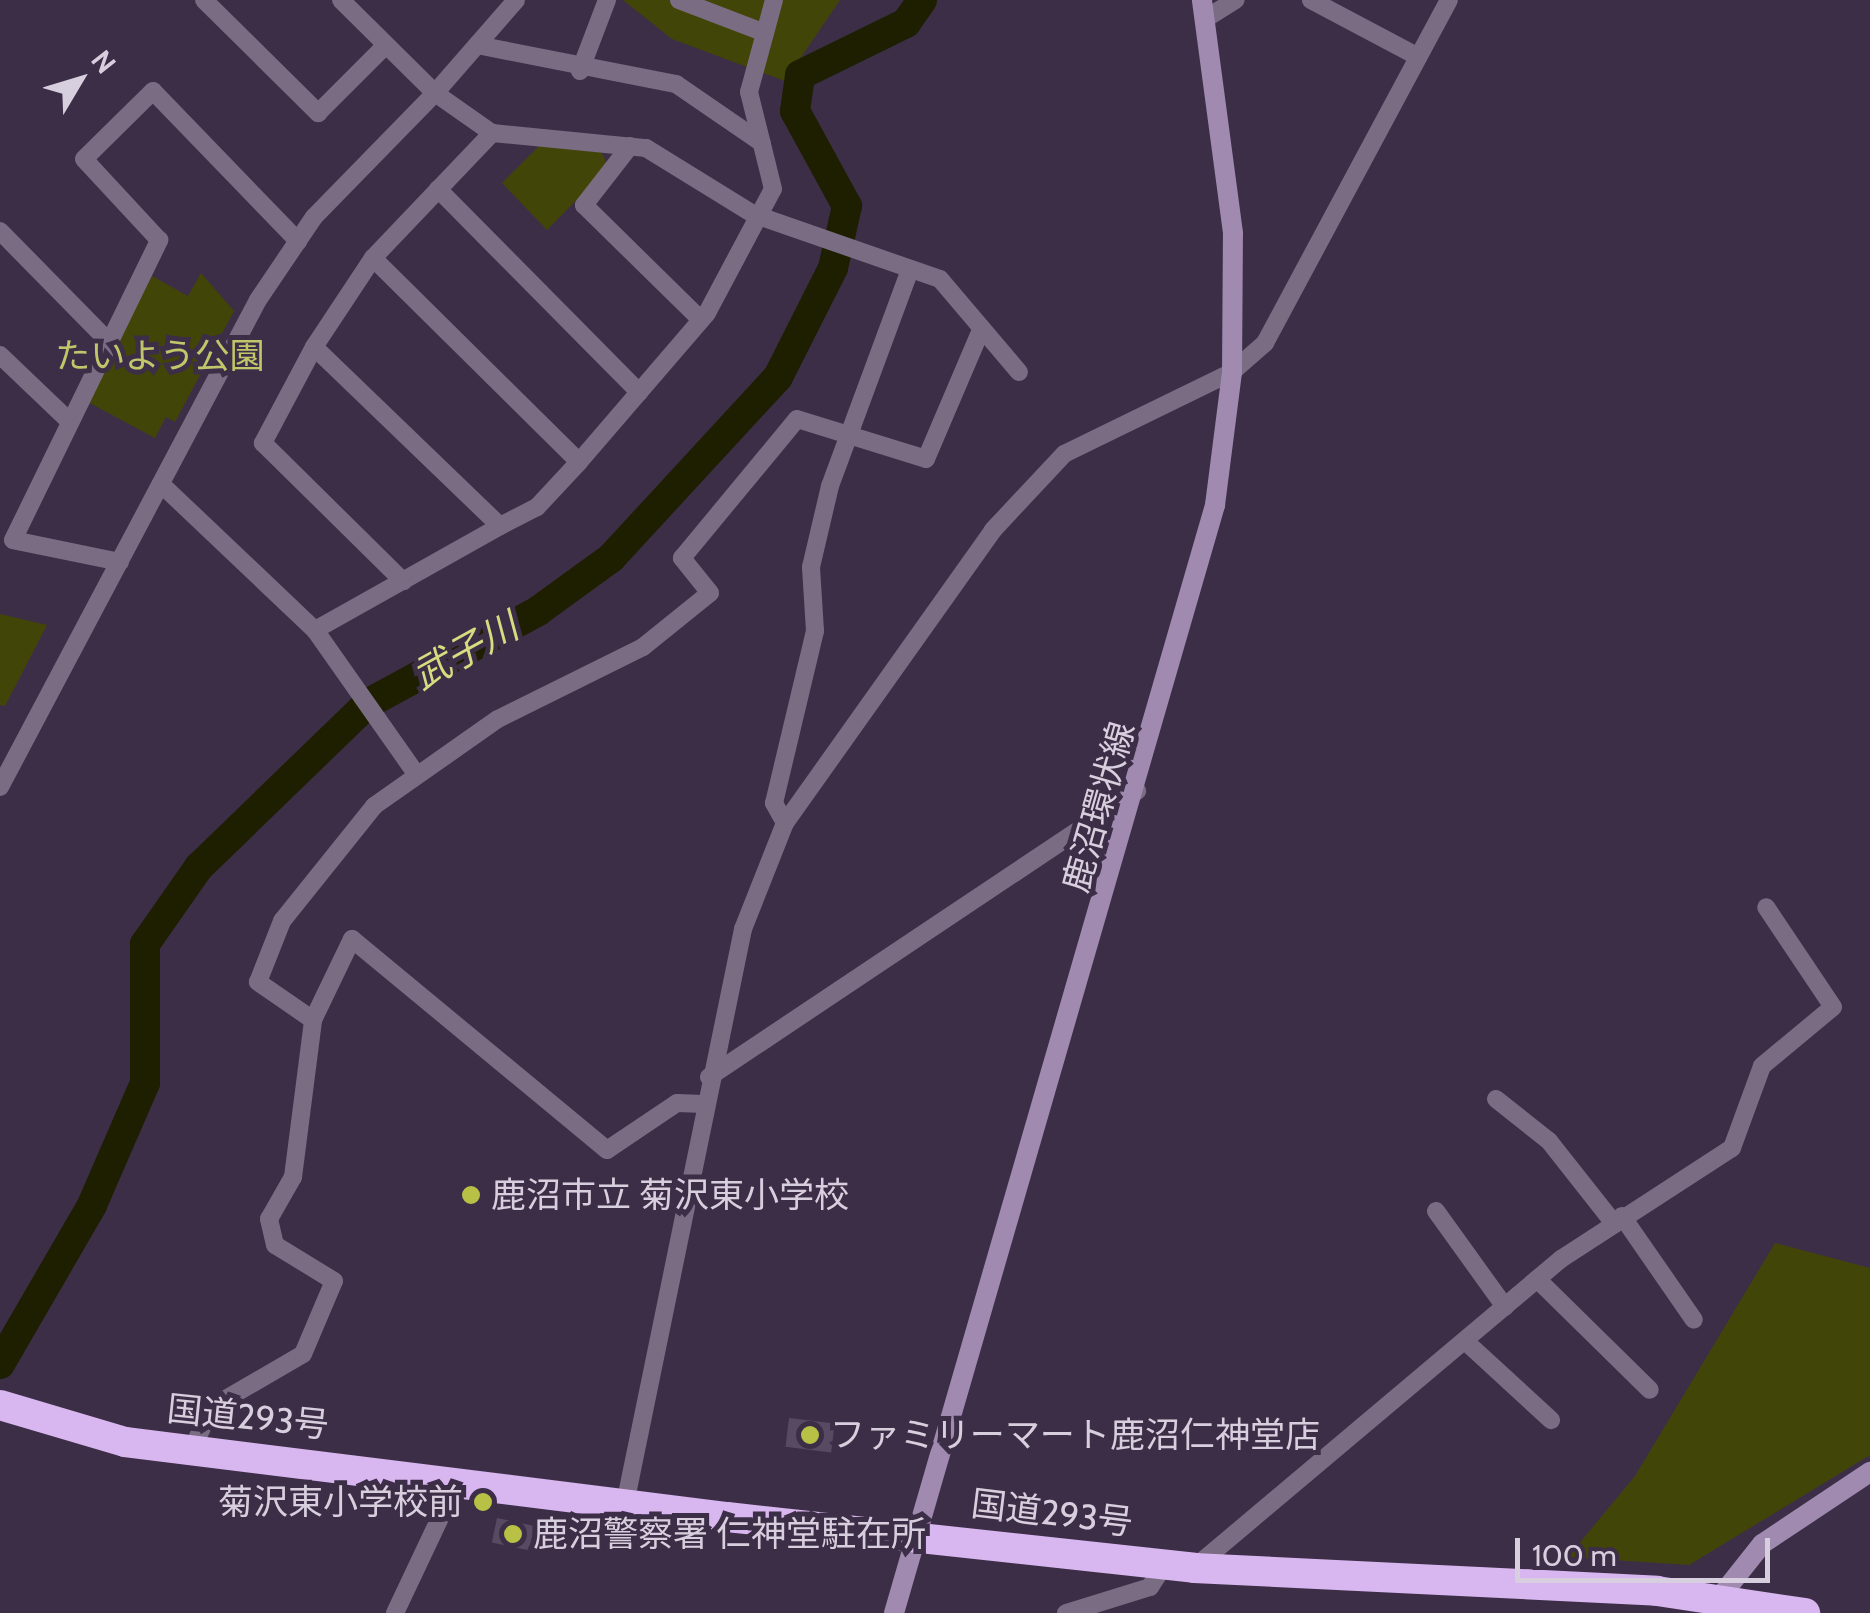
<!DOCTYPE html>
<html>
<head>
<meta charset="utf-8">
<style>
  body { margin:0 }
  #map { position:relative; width:1870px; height:1613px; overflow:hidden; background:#3d2e47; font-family:Cabin,"Noto Sans JP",sans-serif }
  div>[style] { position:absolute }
  .green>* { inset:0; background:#424508 }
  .river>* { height:30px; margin:-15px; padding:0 15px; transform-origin:15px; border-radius:15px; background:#1d1f00 }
  .building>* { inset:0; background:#594a64; transform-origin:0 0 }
  .street>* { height:18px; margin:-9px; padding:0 9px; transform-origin:9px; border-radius:9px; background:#7a6c83 }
  .secondary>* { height:20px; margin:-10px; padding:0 10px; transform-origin:10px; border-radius:10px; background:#a08aaf }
  .highway>* { height:30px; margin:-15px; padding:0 15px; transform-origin:15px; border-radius:15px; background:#d8b6ef }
  .dots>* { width:28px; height:28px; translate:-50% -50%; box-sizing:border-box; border:5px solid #3d2e47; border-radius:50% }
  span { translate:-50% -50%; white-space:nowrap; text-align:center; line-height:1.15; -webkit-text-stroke:10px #3d2e47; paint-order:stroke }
  .park-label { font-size:35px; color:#c0c76b }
  .street-label { font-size:35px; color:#d8cfde }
  .poi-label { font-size:35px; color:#d8cfde }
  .left { translate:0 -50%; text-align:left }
  .right { translate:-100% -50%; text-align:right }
  .water-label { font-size:38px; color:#d6dd81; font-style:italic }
  .north { position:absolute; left:30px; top:30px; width:100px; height:100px; -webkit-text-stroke:8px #3d2e47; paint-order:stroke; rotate:52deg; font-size:28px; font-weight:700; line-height:40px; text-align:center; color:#d8cfde }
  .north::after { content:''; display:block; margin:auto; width:35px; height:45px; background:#d8cfde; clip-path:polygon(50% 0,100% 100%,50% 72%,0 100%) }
  .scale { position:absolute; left:1515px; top:1538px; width:255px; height:45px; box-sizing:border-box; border:5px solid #d8cfde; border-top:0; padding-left:12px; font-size:30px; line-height:35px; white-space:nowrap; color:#d8cfde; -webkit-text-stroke:8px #3d2e47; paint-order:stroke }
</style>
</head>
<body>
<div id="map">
  <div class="green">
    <i style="clip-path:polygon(623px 0,840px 0,785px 81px,672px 39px)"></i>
    <i style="clip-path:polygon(542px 143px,601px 152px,609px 167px,547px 230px,502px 183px)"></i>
    <i style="clip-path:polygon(201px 273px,234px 311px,175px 422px,166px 417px,155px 438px,86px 401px,152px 276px,188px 296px)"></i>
    <i style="clip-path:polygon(0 614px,47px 625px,5px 706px,0 705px)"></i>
    <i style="clip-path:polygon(1775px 1243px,1870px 1268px,1870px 1455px,1689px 1565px,1568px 1557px,1635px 1476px)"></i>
  </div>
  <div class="river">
    <i style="left:0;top:1364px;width:184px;rotate:-59.9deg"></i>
    <i style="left:92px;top:1205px;width:133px;rotate:-66.5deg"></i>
    <i style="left:145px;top:1083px;width:139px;rotate:-90deg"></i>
    <i style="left:145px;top:944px;width:94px;rotate:-55deg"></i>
    <i style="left:199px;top:867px;width:234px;rotate:-44.1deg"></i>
    <i style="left:367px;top:704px;width:195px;rotate:-28.5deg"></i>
    <i style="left:538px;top:611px;width:90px;rotate:-36deg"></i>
    <i style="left:611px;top:558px;width:246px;rotate:-47.3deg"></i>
    <i style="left:778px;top:377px;width:122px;rotate:-63.2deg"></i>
    <i style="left:833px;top:268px;width:64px;rotate:-77.3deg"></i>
    <i style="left:847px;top:206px;width:108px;rotate:-118.7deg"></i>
    <i style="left:795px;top:111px;width:36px;rotate:-82deg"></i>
    <i style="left:800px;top:75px;width:118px;rotate:-26.1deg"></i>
    <i style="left:906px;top:23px;width:28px;rotate:-55deg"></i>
  </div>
  <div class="building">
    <i style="left:789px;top:1418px;width:46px;height:29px;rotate:7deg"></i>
    <i style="left:497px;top:1518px;width:38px;height:25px;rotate:12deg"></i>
  </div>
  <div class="street">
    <i style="left:204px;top:0;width:161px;rotate:44.7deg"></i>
    <i style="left:318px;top:113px;width:96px;rotate:-45deg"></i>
    <i style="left:341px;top:0;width:132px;rotate:44.7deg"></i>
    <i style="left:435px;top:93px;width:123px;rotate:-48.9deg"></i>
    <i style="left:679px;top:0;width:92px;rotate:21deg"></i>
    <i style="left:1311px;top:0;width:118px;rotate:27.9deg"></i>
    <i style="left:1205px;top:19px;width:36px;rotate:-32deg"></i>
    <i style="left:477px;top:45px;width:203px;rotate:11.1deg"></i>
    <i style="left:676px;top:84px;width:104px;rotate:34.5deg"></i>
    <i style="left:580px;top:71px;width:76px;rotate:-69.2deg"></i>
    <i style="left:630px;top:146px;width:75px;rotate:127.9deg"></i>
    <i style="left:584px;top:205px;width:164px;rotate:44.5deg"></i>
    <i style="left:438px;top:189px;width:286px;rotate:45.3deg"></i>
    <i style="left:0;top:231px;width:156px;rotate:45.5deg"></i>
    <i style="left:373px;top:258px;width:173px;rotate:-46.4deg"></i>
    <i style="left:314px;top:347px;width:109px;rotate:118deg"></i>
    <i style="left:263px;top:443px;width:197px;rotate:44.6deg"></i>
    <i style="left:0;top:355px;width:97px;rotate:43.7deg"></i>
    <i style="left:579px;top:462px;width:196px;rotate:-49.3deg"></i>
    <i style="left:707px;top:313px;width:140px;rotate:-62deg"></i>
    <i style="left:773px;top:189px;width:100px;rotate:-103.9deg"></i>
    <i style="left:749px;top:92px;width:95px;rotate:-74.8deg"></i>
    <i style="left:161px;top:484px;width:212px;rotate:43.5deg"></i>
    <i style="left:315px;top:630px;width:172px;rotate:54.9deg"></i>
    <i style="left:120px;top:562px;width:109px;rotate:-168.4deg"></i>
    <i style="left:13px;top:540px;width:334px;rotate:-64deg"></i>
    <i style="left:159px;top:240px;width:110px;rotate:-132.8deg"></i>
    <i style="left:84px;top:159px;width:97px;rotate:-44.6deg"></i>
    <i style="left:153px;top:91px;width:209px;rotate:46deg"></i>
    <i style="left:315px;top:630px;width:212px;rotate:-29.3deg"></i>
    <i style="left:500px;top:526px;width:258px;rotate:-136.1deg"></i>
    <i style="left:314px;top:347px;width:107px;rotate:-56.5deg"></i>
    <i style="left:373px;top:258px;width:290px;rotate:44.7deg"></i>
    <i style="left:579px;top:462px;width:62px;rotate:133deg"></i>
    <i style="left:537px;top:507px;width:42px;rotate:152.8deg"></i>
    <i style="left:0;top:787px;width:551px;rotate:-62.09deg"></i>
    <i style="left:258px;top:300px;width:100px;rotate:-56deg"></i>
    <i style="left:314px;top:217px;width:173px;rotate:-45.7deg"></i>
    <i style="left:435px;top:93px;width:70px;rotate:35.1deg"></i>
    <i style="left:492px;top:133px;width:155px;rotate:5.6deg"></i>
    <i style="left:646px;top:148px;width:126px;rotate:31.7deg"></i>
    <i style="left:753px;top:214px;width:198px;rotate:19.2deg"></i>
    <i style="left:940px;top:279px;width:122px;rotate:49.7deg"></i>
    <i style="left:785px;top:823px;width:23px;rotate:-119deg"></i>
    <i style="left:774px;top:803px;width:177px;rotate:-76.6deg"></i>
    <i style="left:815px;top:631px;width:64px;rotate:-93.6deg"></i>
    <i style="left:811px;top:567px;width:83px;rotate:-76.8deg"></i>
    <i style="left:830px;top:486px;width:228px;rotate:-69.7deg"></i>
    <i style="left:313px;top:1020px;width:67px;rotate:-145.4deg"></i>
    <i style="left:258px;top:982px;width:66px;rotate:-68.5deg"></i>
    <i style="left:282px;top:921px;width:147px;rotate:-51.3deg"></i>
    <i style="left:374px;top:806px;width:151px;rotate:-35.1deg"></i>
    <i style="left:498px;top:719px;width:162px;rotate:-26.4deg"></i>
    <i style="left:643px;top:647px;width:86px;rotate:-38.9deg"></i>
    <i style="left:710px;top:593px;width:45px;rotate:-128.7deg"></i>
    <i style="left:682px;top:558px;width:180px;rotate:-50.4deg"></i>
    <i style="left:797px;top:419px;width:135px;rotate:17.2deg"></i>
    <i style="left:926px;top:459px;width:142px;rotate:-66.9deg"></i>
    <i style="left:709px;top:1077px;width:515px;rotate:-33.75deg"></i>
    <i style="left:1496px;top:1099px;width:68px;rotate:38.4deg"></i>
    <i style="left:1549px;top:1141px;width:103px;rotate:51.7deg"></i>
    <i style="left:1436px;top:1211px;width:118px;rotate:54.3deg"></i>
    <i style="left:1622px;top:1216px;width:126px;rotate:55.3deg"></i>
    <i style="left:1537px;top:1279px;width:158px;rotate:44.5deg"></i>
    <i style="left:1465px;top:1341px;width:117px;rotate:42.6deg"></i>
    <i style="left:192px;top:1449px;width:47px;rotate:-64.5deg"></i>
    <i style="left:212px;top:1407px;width:105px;rotate:-30.2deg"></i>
    <i style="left:303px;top:1354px;width:79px;rotate:-67deg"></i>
    <i style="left:334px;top:1281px;width:69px;rotate:-148.6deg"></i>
    <i style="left:275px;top:1245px;width:27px;rotate:-103deg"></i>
    <i style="left:269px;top:1219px;width:48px;rotate:-60.3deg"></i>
    <i style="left:293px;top:1177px;width:158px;rotate:-82.7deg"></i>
    <i style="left:313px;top:1020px;width:90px;rotate:-64.3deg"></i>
    <i style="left:352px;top:939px;width:331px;rotate:39.6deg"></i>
    <i style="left:607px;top:1150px;width:84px;rotate:-33.9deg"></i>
    <i style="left:677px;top:1103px;width:27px;rotate:2deg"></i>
    <i style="left:625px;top:1504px;width:587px;rotate:-78.4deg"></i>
    <i style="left:743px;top:929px;width:114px;rotate:-68.4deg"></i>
    <i style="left:785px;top:823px;width:359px;rotate:-54.6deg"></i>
    <i style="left:993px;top:530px;width:104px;rotate:-46.9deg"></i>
    <i style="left:1064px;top:454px;width:187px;rotate:-26deg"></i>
    <i style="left:1232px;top:372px;width:44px;rotate:-41.3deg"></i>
    <i style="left:1265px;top:343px;width:389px;rotate:-61.8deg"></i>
    <i style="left:1194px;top:1568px;width:480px;rotate:-40.1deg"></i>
    <i style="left:1561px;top:1259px;width:204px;rotate:-33deg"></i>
    <i style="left:1732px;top:1148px;width:87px;rotate:-69.9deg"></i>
    <i style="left:1762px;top:1066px;width:92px;rotate:-39.7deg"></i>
    <i style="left:1833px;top:1007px;width:120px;rotate:-123.8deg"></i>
    <i style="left:395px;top:1613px;width:147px;rotate:-64.7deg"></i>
    <i style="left:1066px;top:1613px;width:88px;rotate:-17.2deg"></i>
    <i style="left:1150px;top:1587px;width:27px;rotate:-57deg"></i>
  </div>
  <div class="secondary">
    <i style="left:1720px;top:1597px;width:68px;rotate:-51.6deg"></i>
    <i style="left:1762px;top:1544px;width:130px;rotate:-33.7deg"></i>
    <i style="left:894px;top:1613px;width:1154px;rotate:-73.84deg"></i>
    <i style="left:1215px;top:505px;width:134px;rotate:-82.7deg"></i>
    <i style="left:1232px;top:372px;width:139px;rotate:-89.6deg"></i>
    <i style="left:1233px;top:233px;width:235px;rotate:-97.6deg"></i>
  </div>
  <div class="highway">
    <i style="left:0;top:1405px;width:130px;rotate:16.5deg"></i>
    <i style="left:125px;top:1442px;width:607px;rotate:7.1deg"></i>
    <i style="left:727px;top:1517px;width:470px;rotate:6.2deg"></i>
    <i style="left:1194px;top:1568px;width:464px;rotate:2.8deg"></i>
    <i style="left:1657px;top:1591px;width:150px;rotate:8.5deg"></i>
  </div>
  <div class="dots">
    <i style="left:471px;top:1195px;background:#b9c046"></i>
    <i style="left:810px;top:1435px;background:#b9c046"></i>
    <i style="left:483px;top:1502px;background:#b9c046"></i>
    <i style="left:513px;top:1534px;background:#b9c046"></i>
  </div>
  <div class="park-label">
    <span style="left:160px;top:356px">たいよう公園</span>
  </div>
  <div class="street-label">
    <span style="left:1099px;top:807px;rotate:-74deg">鹿沼環状線</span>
    <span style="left:248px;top:1417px;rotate:6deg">国道293号</span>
    <span style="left:1052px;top:1513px;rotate:7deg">国道293号</span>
  </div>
  <div class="poi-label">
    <span class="left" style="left:491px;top:1195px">鹿沼市立 菊沢東小学校</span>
    <span class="left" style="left:830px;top:1435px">ファミリーマート鹿沼仁神堂店</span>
    <span class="right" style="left:463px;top:1502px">菊沢東小学校前</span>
    <span class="left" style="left:533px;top:1534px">鹿沼警察署 仁神堂駐在所</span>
  </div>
  <div class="water-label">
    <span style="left:465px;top:651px;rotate:-29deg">武子川</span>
  </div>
  <div class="north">N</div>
  <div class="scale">100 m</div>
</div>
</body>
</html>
